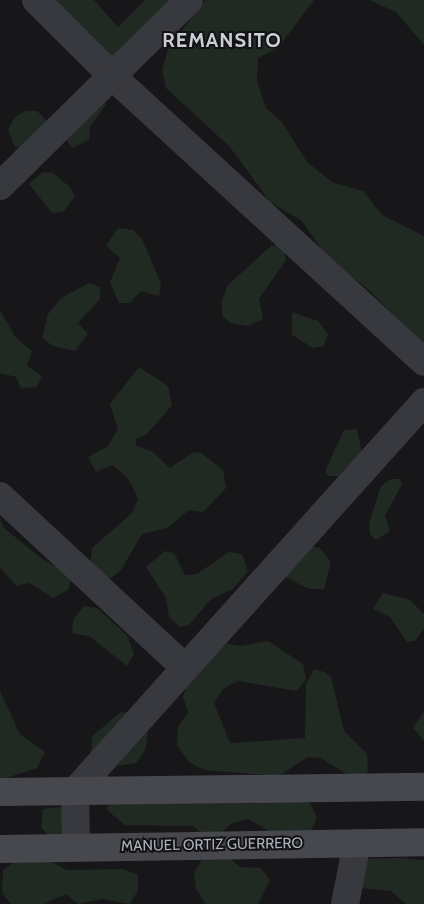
<!DOCTYPE html>
<html>
<head>
<meta charset="utf-8">
<style>
  body { margin:0 }
  #map { position:relative; width:424px; height:904px; overflow:hidden; background:#171719; font-family:Cabin,sans-serif }
  div>[style] { position:absolute }
  .green>* { inset:0; background:#212923 }
  .street>* { height:28px; margin:-14px; padding:0 14px; transform-origin:14px; border-radius:14px; background:#38393e }
  .secondary>* { height:28px; margin:-14px; padding:0 14px; transform-origin:14px; border-radius:14px; background:#46484e }
  span { translate:-50% -50%; white-space:nowrap; text-align:center; line-height:1.15; -webkit-text-stroke:4px #121214; paint-order:stroke }
  .street-label { font-size:15px; color:#aaaeb8 }
  .district-label { font-size:20px; color:#cbcdd4; font-weight:700; letter-spacing:1px }
</style>
</head>
<body>
<div id="map">
  <div class="green">
    <i style="clip-path:polygon(42px 0,94px 0,118px 27px,145px 0,181px 0,110px 64px,96px 52px,89px 33px,72px 27px)"></i>
    <i style="clip-path:polygon(205px 0,314px 0,278px 48px,258px 58px,257px 81px,266px 108px,282px 122px,307px 162px,332px 182px,363px 191px,382px 215px,424px 236px,424px 347px,369px 290px,328px 258px,301px 220px,270px 202px,230px 147px,166px 88px,162px 70px,168px 49px)"></i>
    <i style="clip-path:polygon(369px 0,424px 0,424px 45px,396px 12px)"></i>
    <i style="clip-path:polygon(102px 95px,106px 104px,90px 127px,89px 140px,72px 148px,65px 138px)"></i>
    <i style="clip-path:polygon(26px 111px,37px 111px,46px 120px,42px 136px,24px 148px,15px 147px,8px 130px,15px 117px)"></i>
    <i style="clip-path:polygon(43px 172px,53px 173px,70px 187px,75px 197px,63px 212px,52px 213px,29px 184px)"></i>
    <i style="clip-path:polygon(118px 228px,133px 230px,142px 239px,161px 283px,159px 296px,141px 291px,130px 303px,119px 303px,110px 282px,120px 258px,106px 246px)"></i>
    <i style="clip-path:polygon(272px 245px,284px 247px,286px 260px,259px 299px,263px 319px,248px 326px,231px 323px,223px 317px,221px 303px,228px 285px)"></i>
    <i style="clip-path:polygon(89px 283px,100px 287px,100px 299px,78px 323px,88px 334px,75px 351px,53px 346px,42px 338px,48px 314px,61px 298px)"></i>
    <i style="clip-path:polygon(0 310px,16px 338px,32px 351px,27px 366px,42px 376px,37px 387px,21px 388px,16px 377px,0 373px)"></i>
    <i style="clip-path:polygon(292px 312px,318px 321px,328px 334px,324px 346px,313px 348px,292px 335px)"></i>
    <i style="clip-path:polygon(139px 367px,168px 386px,172px 405px,146px 435px,135px 439px,137px 446px,153px 452px,170px 468px,192px 453px,200px 452px,223px 470px,226px 488px,203px 512px,189px 510px,167px 528px,142px 534px,121px 570px,108px 580px,90px 568px,92px 548px,132px 513px,138px 499px,128px 478px,112px 465px,96px 472px,88px 457px,108px 446px,118px 429px,110px 404px)"></i>
    <i style="clip-path:polygon(357px 429px,362px 454px,343px 476px,328px 476px,325px 471px,344px 430px)"></i>
    <i style="clip-path:polygon(391px 479px,400px 479px,402px 484px,385px 516px,390px 531px,376px 540px,370px 534px,369px 523px,381px 486px)"></i>
    <i style="clip-path:polygon(0 519px,4px 528px,41px 558px,72px 577px,68px 590px,53px 598px,29px 583px,17px 586px,0 568px)"></i>
    <i style="clip-path:polygon(302px 545px,320px 548px,331px 562px,324px 589px,309px 589px,281px 575px)"></i>
    <i style="clip-path:polygon(165px 551px,174px 553px,185px 575px,197px 574px,229px 552px,242px 554px,248px 571px,233px 589px,211px 599px,189px 625px,180px 627px,169px 617px,166px 598px,146px 567px)"></i>
    <i style="clip-path:polygon(383px 593px,410px 600px,424px 614px,424px 628px,415px 641px,407px 642px,390px 617px,373px 609px)"></i>
    <i style="clip-path:polygon(84px 606px,97px 608px,127px 635px,134px 654px,127px 666px,89px 636px,72px 633px,73px 620px)"></i>
    <i style="clip-path:polygon(268px 641px,303px 664px,306px 679px,297px 691px,238px 681px,223px 689px,214px 703px,230px 743px,305px 738px,306px 684px,314px 669px,324px 672px,331px 677px,344px 731px,367px 754px,368px 772px,353px 778px,321px 758px,308px 757px,279px 776px,204px 770px,189px 762px,177px 745px,178px 727px,188px 712px,183px 697px,195px 662px,223px 643px,241px 646px)"></i>
    <i style="clip-path:polygon(0 691px,20px 734px,45px 752px,37px 768px,0 780px)"></i>
    <i style="clip-path:polygon(424px 711px,424px 741px,413px 728px)"></i>
    <i style="clip-path:polygon(121px 712px,138px 713px,148px 729px,146px 748px,136px 763px,108px 767px,91px 753px,92px 736px)"></i>
    <i style="clip-path:polygon(114px 791px,259px 803px,296px 796px,310px 803px,317px 817px,310px 834px,274px 834px,248px 819px,232px 823px,218px 835px,203px 834px,193px 826px,125px 825px,107px 810px)"></i>
    <i style="clip-path:polygon(60px 807px,75px 818px,64px 837px,51px 839px,41px 827px,43px 809px)"></i>
    <i style="clip-path:polygon(208px 850px,222px 852px,240px 867px,261px 868px,270px 880px,258px 904px,206px 904px,196px 889px,194px 872px)"></i>
    <i style="clip-path:polygon(38px 855px,67px 870px,123px 869px,138px 875px,138px 890px,130px 904px,102px 899px,78px 904px,66px 894px,44px 904px,11px 904px,2px 893px,3px 870px,23px 856px)"></i>
    <i style="clip-path:polygon(401px 858px,424px 860px,424px 904px,406px 904px,391px 891px,360px 888px,359px 859px)"></i>
  </div>
  <div class="street">
    <i style="left:36px;top:0;width:107px;rotate:45deg"></i>
    <i style="left:112px;top:76px;width:423px;rotate:42.5deg"></i>
    <i style="left:0;top:186px;width:265px;rotate:-44.5deg"></i>
    <i style="left:0;top:496px;width:251px;rotate:42.9deg"></i>
    <i style="left:76px;top:847px;width:56px;rotate:-91deg"></i>
    <i style="left:75px;top:791px;width:523px;rotate:-48.1deg"></i>
    <i style="left:345px;top:904px;width:62px;rotate:-78.9deg"></i>
  </div>
  <div class="secondary">
    <i style="left:0;top:792px;width:424px;rotate:-0.7deg"></i>
    <i style="left:0;top:849px;width:424px;rotate:-0.9deg"></i>
  </div>
  <div class="street-label">
    <span style="left:212px;top:845px;rotate:-1deg">MANUEL ORTIZ GUERRERO</span>
  </div>
  <div class="district-label">
    <span style="left:222px;top:40px">REMANSITO</span>
  </div>
</div>
</body>
</html>
